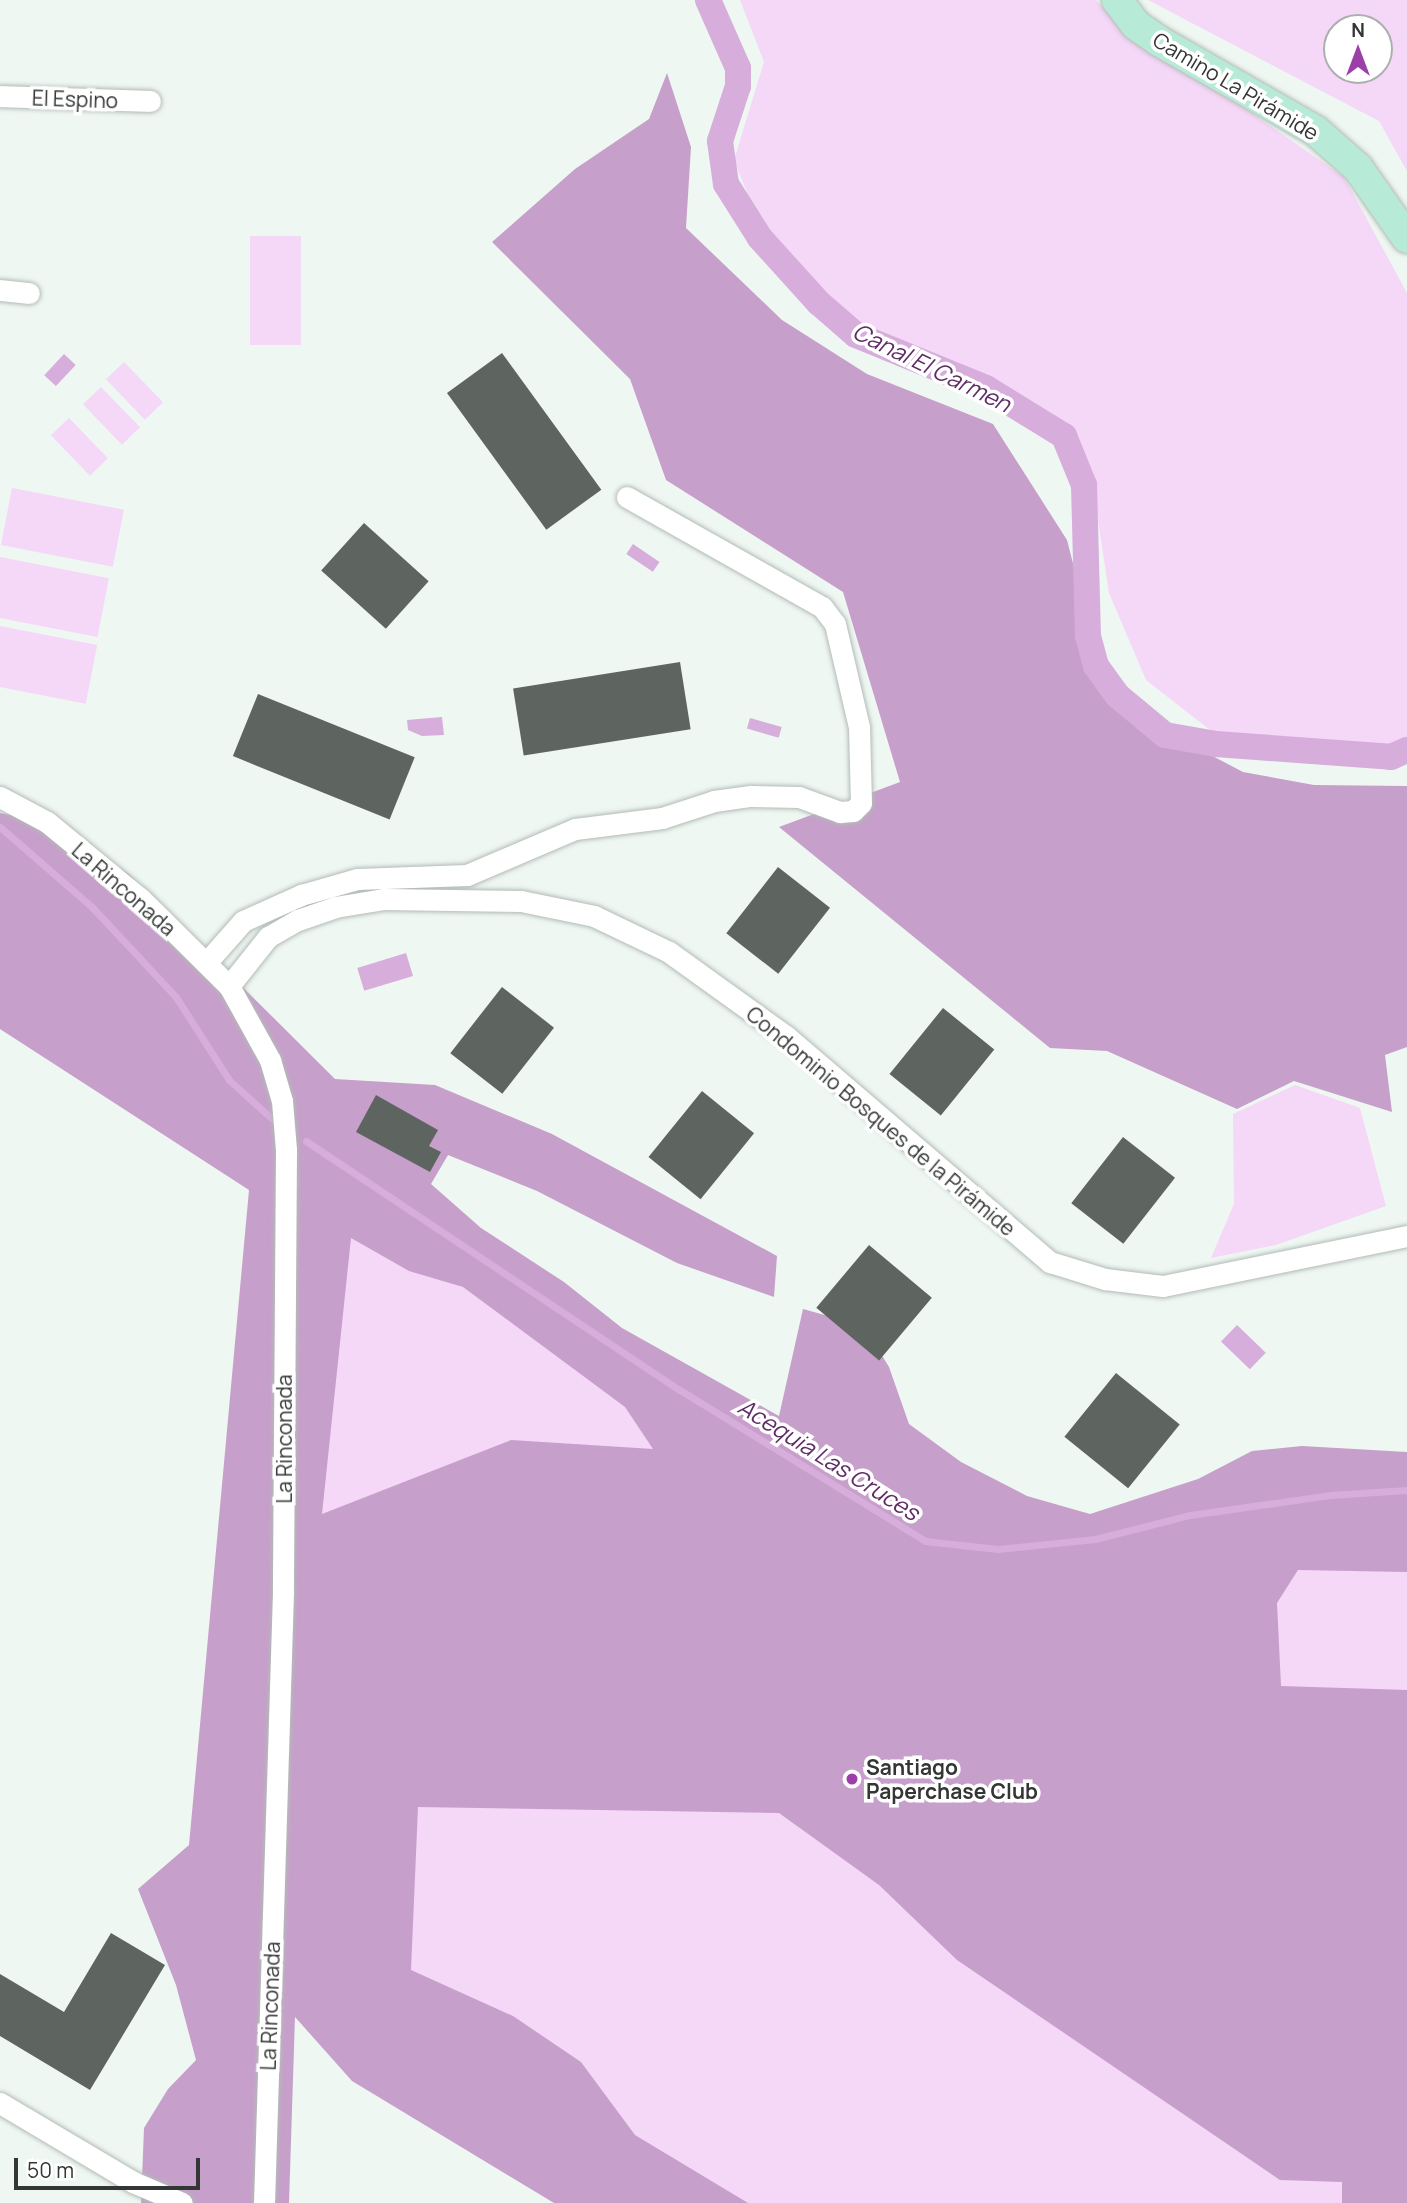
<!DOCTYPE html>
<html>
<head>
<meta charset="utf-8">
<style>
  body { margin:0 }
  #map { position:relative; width:1407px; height:2203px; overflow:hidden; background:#eff7f2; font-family:Manrope,sans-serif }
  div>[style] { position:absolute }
  .green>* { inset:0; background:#f5d7f8; transform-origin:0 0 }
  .forest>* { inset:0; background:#c79fcb }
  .water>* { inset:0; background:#d7addb; transform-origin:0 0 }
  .stream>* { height:7px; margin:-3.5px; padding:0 3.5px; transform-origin:3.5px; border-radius:3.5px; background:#d7addb }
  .canal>* { height:26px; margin:-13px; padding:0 13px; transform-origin:13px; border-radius:13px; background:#d7addb }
  .building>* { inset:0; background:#5e6560; transform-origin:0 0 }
  .roads { filter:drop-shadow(0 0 2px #b3bbb6) drop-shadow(0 0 2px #b3bbb6) }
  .street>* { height:21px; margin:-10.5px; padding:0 10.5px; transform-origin:10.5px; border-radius:10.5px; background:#fff }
  .secondary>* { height:30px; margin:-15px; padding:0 15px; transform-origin:15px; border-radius:15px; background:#b8ebd7 }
  .dots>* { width:19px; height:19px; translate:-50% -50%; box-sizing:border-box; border:4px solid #fff; border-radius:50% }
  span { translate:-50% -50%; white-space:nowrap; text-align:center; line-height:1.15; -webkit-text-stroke:7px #fff; paint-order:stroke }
  .street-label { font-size:21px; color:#333634 }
  .poi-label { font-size:21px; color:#333634; font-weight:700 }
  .left { translate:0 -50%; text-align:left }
  .water-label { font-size:23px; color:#5f2d65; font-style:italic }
  .north { position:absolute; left:1323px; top:14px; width:70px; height:70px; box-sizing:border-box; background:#fff; border:2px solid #adafae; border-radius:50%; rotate:0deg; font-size:19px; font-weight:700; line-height:28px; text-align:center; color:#333634 }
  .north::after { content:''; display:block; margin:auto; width:24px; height:32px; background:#9c3fa8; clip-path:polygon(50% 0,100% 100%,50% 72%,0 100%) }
  .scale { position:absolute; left:14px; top:2158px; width:186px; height:32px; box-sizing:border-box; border:4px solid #333634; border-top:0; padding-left:9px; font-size:21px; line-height:24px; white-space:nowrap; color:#333634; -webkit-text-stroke:5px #fff; paint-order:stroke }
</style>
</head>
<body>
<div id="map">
  <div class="green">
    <i style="clip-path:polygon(740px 0,1096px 0,1124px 30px,1153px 45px,1344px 177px,1407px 293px,1407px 751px,1219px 737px,1146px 680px,1109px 593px,1092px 481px,1043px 428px,971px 385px,877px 350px,786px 265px,754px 210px,734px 160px,764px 62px)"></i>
    <i style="clip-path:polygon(evenodd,1148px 0,1407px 0,1407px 171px,1379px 121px,1148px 0,1337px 28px,1379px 28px,1379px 70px,1337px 70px,1337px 28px)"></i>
    <i style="left:250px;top:236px;width:51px;height:109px"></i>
    <i style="left:124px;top:362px;width:56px;height:25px;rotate:46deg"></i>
    <i style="left:101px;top:387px;width:56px;height:25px;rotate:46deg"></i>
    <i style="left:69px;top:418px;width:56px;height:25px;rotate:46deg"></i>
    <i style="left:12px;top:488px;width:114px;height:58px;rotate:11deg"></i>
    <i style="left:0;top:557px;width:111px;height:60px;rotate:11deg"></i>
    <i style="left:0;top:626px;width:99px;height:60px;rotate:11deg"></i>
    <i style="clip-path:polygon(1295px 1085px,1360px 1108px,1386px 1206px,1276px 1245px,1211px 1258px,1234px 1204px,1233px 1114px)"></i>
    <i style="clip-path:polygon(305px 1156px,841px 1524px,1407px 1513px,1407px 2203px,626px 2203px,293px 1989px)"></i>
  </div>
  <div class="forest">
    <i style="clip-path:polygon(667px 73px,691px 147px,686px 228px,782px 320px,867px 374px,993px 424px,1067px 540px,1079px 587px,1078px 610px,1125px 693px,1180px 739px,1243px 772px,1314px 785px,1407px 786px,1407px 1047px,1385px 1055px,1392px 1112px,1294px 1081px,1237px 1109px,1107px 1051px,1050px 1048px,779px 827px,900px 782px,843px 592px,666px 480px,630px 379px,492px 242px,575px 169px,649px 119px)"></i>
    <i style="clip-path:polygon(evenodd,0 813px,51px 822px,130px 875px,335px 1079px,435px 1085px,552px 1134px,777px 1256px,774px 1297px,677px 1263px,537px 1191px,448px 1155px,431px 1184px,481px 1228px,564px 1282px,622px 1328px,779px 1416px,803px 1309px,864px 1326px,889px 1367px,909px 1424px,961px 1462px,1027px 1496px,1090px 1514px,1198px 1479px,1252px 1451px,1302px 1446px,1407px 1452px,1407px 1572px,1298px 1570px,1277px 1603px,1281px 1686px,1407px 1690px,1407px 2203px,1342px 2203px,1342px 2182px,1280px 2180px,957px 1960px,879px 1885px,779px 1813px,418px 1807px,411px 1970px,513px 2016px,581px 2062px,635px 2135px,748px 2203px,554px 2203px,352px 2081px,295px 2017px,289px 2203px,141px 2203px,144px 2128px,168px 2089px,196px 2060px,176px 1985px,138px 1889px,189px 1845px,249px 1190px,0 1029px,0 813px,351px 1238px,409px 1271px,463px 1287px,625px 1407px,653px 1449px,511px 1440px,322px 1514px,351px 1238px)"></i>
  </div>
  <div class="water">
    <i style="left:64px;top:354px;width:16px;height:29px;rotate:43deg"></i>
    <i style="left:633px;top:544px;width:32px;height:12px;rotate:34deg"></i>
    <i style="clip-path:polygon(442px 717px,444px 735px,422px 736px,408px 730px,407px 720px)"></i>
    <i style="left:750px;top:718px;width:33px;height:11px;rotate:16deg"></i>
    <i style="left:406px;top:953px;width:24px;height:51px;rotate:73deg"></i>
    <i style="left:1237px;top:1325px;width:40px;height:23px;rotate:44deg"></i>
  </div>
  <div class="stream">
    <i style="left:0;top:827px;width:122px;rotate:41deg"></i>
    <i style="left:92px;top:907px;width:123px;rotate:47deg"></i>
    <i style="left:176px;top:997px;width:98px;rotate:57.4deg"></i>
    <i style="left:229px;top:1080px;width:57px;rotate:42.1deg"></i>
    <i style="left:306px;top:1141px;width:449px;rotate:33.7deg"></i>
    <i style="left:680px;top:1390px;width:288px;rotate:31.6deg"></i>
    <i style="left:925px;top:1541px;width:73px;rotate:6.3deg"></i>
    <i style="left:998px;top:1549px;width:98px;rotate:-5.9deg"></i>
    <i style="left:1095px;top:1539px;width:98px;rotate:-14.2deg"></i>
    <i style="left:1190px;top:1515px;width:141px;rotate:-8.1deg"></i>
    <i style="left:1330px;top:1495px;width:77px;rotate:-3.7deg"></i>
  </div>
  <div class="canal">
    <i style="left:708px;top:0;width:74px;rotate:66.2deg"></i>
    <i style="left:738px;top:68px;width:18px;rotate:90deg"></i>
    <i style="left:738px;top:86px;width:58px;rotate:108.1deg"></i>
    <i style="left:720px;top:141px;width:43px;rotate:82.1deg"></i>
    <i style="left:726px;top:184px;width:64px;rotate:57.8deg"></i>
    <i style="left:760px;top:238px;width:88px;rotate:47.8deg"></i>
    <i style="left:819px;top:303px;width:49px;rotate:40.9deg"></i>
    <i style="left:856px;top:335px;width:140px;rotate:22.2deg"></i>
    <i style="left:986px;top:388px;width:92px;rotate:31.6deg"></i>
    <i style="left:1064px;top:436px;width:53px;rotate:67.8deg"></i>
    <i style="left:1084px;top:485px;width:151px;rotate:88.5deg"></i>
    <i style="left:1088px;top:636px;width:31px;rotate:75deg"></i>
    <i style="left:1096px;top:666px;width:37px;rotate:54deg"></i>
    <i style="left:1118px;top:696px;width:61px;rotate:39.7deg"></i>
    <i style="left:1165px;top:735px;width:52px;rotate:10deg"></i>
    <i style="left:1216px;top:744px;width:175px;rotate:4.2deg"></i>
    <i style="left:1391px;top:757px;width:17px;rotate:-24deg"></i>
  </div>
  <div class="building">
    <i style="left:502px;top:353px;width:169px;height:68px;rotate:54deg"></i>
    <i style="left:364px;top:523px;width:87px;height:64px;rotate:42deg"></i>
    <i style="left:680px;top:662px;width:68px;height:169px;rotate:81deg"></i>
    <i style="left:258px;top:694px;width:169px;height:67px;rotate:22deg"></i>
    <i style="left:778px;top:867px;width:66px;height:84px;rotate:38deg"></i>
    <i style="left:502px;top:987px;width:66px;height:84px;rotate:38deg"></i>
    <i style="left:943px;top:1008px;width:66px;height:85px;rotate:39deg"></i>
    <i style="left:702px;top:1091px;width:67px;height:85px;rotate:39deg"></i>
    <i style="clip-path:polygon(376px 1095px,438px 1130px,429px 1146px,441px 1152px,430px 1172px,356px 1132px)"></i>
    <i style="left:1123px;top:1137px;width:66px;height:84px;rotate:38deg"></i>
    <i style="left:869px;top:1245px;width:82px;height:82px;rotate:40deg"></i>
    <i style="left:1116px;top:1373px;width:82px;height:82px;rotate:39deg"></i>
    <i style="clip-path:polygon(111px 1933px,165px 1965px,90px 2090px,0 2036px,0 1974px,64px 2012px)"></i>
  </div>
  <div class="roads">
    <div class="street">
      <i style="left:0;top:96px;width:150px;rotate:1.9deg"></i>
      <i style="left:0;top:290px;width:29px;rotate:6deg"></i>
      <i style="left:0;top:797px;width:53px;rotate:28deg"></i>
      <i style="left:47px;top:822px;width:120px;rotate:39.3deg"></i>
      <i style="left:140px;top:898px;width:125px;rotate:44.7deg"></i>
      <i style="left:229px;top:986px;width:85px;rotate:61deg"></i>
      <i style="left:270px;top:1060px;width:43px;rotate:73.7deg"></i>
      <i style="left:282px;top:1101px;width:49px;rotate:85.3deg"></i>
      <i style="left:286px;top:1150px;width:442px;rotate:90.4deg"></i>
      <i style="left:283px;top:1592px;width:611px;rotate:91.78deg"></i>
      <i style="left:206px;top:963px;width:56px;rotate:-48.6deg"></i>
      <i style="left:243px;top:921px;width:64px;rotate:-24.1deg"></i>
      <i style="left:301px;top:895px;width:58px;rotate:-15.9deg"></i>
      <i style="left:357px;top:879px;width:110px;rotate:-2.1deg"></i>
      <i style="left:467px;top:875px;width:117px;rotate:-23.1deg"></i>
      <i style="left:575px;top:829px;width:88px;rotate:-7.2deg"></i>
      <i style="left:662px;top:818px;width:55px;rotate:-18.1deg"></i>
      <i style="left:714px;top:801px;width:37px;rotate:-8deg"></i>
      <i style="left:751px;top:796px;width:48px;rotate:1.2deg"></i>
      <i style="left:799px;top:797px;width:44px;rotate:20.1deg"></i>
      <i style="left:840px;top:812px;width:13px;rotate:-4deg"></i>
      <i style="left:853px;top:811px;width:11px;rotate:-45deg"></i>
      <i style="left:861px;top:803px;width:76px;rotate:-91.5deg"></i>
      <i style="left:859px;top:727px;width:106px;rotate:-103.1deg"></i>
      <i style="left:835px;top:624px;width:21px;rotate:-127deg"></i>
      <i style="left:822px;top:607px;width:224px;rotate:-150.6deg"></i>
      <i style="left:229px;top:986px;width:63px;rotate:-51.5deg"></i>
      <i style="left:268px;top:937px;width:34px;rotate:-30deg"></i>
      <i style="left:298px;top:920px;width:39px;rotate:-19deg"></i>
      <i style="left:335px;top:907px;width:50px;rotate:-9.3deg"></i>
      <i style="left:384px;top:899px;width:137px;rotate:0.8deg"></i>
      <i style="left:521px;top:901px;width:75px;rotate:11.6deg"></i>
      <i style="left:594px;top:916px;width:83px;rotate:25.6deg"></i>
      <i style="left:669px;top:952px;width:144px;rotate:35.7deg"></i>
      <i style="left:786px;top:1036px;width:348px;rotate:40.6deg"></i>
      <i style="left:1050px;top:1262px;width:58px;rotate:17.2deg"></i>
      <i style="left:1105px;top:1279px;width:58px;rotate:6.9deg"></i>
      <i style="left:1163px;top:1286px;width:249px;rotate:-11.6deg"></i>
      <i style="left:0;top:2103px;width:155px;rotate:30.7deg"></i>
      <i style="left:133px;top:2182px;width:53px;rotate:23.2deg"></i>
    </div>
    <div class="secondary">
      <i style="left:1117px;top:0;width:31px;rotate:53deg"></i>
      <i style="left:1136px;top:25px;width:28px;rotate:35deg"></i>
      <i style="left:1159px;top:41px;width:181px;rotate:29.8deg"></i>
      <i style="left:1316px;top:131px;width:56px;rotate:41.4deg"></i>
      <i style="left:1358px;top:168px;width:85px;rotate:55deg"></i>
    </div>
  </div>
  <div class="dots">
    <i style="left:852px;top:1779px;background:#9c3fa8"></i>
  </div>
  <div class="street-label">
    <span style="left:1236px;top:86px;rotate:31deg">Camino La Pirámide</span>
    <span style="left:75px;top:99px;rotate:2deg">El Espino</span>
    <span style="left:124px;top:889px;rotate:41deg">La Rinconada</span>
    <span style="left:881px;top:1121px;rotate:40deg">Condominio Bosques de la Pirámide</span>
    <span style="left:284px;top:1439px;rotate:-90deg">La Rinconada</span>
    <span style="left:270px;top:2006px;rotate:-88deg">La Rinconada</span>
  </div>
  <div class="poi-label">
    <span class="left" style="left:866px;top:1779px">Santiago<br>Paperchase Club</span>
  </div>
  <div class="water-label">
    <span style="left:932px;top:367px;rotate:26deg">Canal El Carmen</span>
    <span style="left:829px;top:1459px;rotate:32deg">Acequia Las Cruces</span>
  </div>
  <div class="north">N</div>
  <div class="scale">50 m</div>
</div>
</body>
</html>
